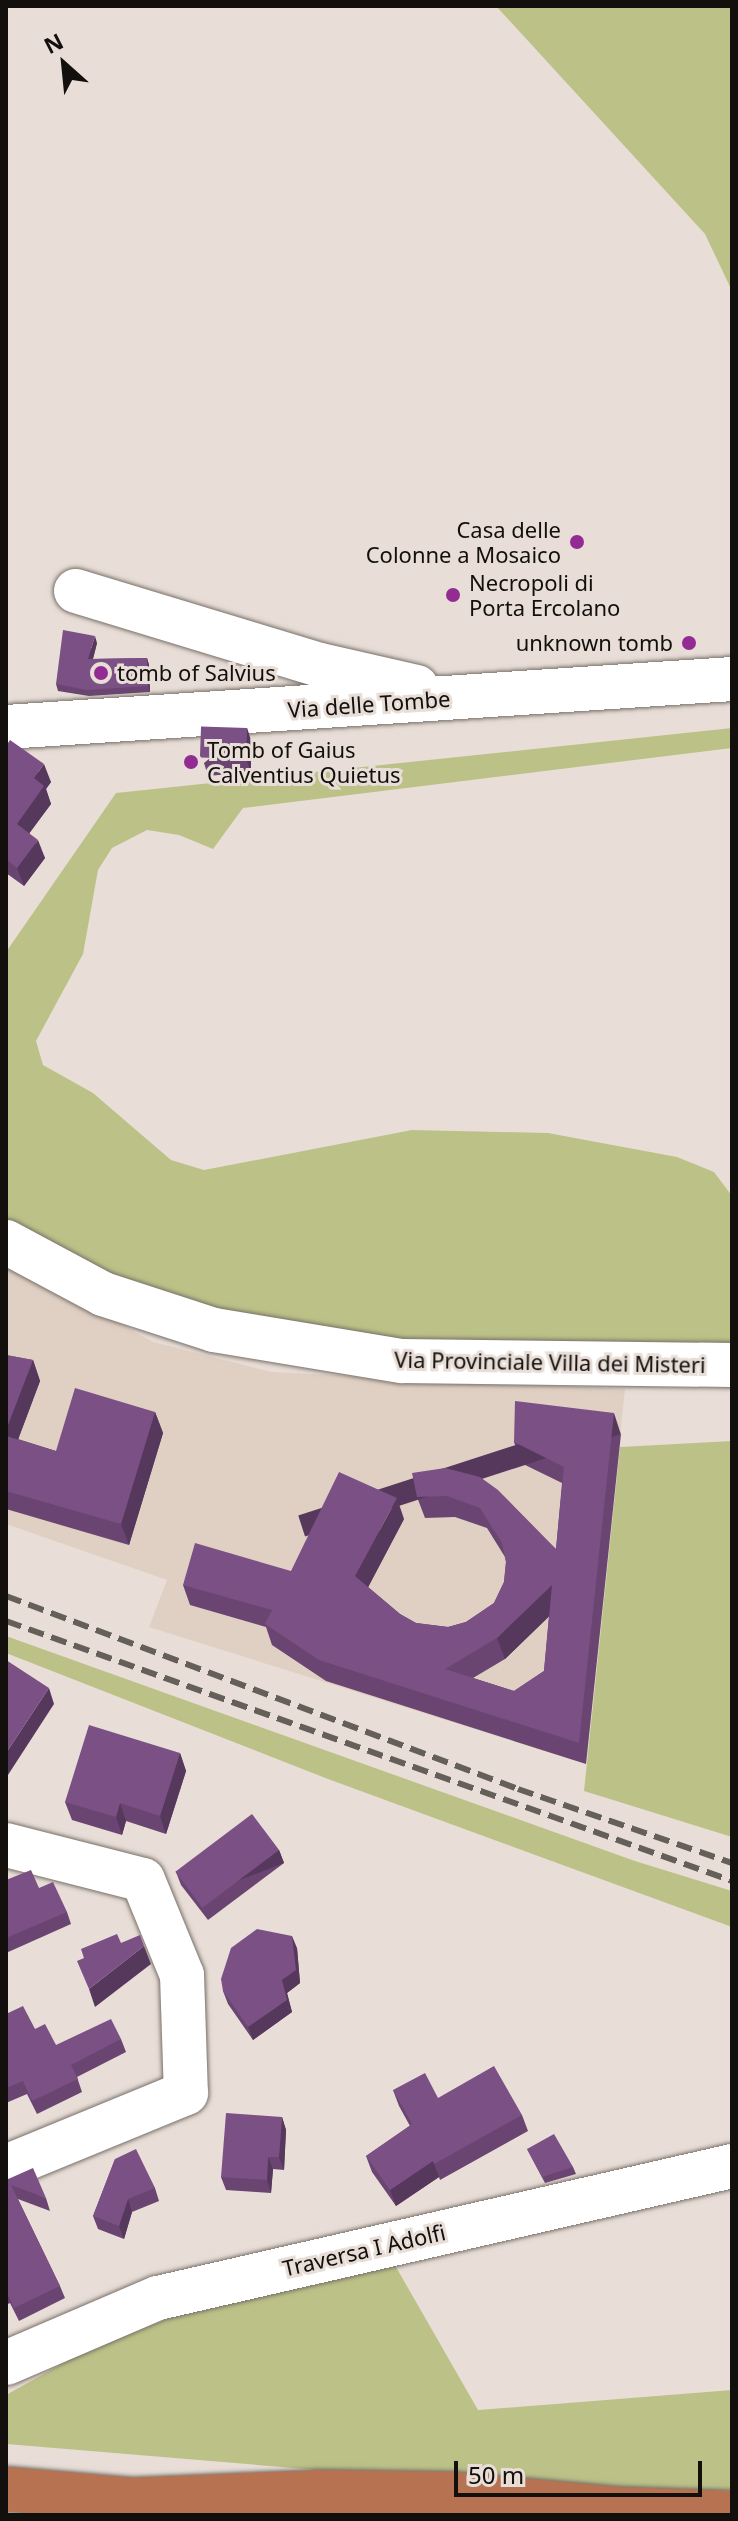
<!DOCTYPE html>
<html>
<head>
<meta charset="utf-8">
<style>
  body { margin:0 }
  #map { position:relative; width:738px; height:2521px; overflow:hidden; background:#e8ded7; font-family:"Noto Sans",sans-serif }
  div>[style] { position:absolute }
  .built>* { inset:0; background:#e0d0c4 }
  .green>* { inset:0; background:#bcc287 }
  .roads { filter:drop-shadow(0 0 2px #787069) drop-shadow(0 0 2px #787069) }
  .minor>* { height:44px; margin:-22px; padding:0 22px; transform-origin:22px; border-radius:22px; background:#fff }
  .highway>* { height:44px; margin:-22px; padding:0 22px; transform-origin:22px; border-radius:22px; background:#b77351 }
  .rail>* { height:6px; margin-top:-3px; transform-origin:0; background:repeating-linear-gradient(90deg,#655f5a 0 16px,transparent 0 24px) }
  .wall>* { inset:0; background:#6a4572 }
  .shaded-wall>* { inset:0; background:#56385d; transform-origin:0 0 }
  .building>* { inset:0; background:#7b5085; transform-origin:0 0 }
  .dots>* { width:22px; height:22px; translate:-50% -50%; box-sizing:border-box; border:4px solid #e8ded7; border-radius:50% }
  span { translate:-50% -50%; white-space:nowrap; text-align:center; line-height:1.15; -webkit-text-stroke:6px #e8ded7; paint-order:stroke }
  .poi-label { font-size:22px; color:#120f0c }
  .right { translate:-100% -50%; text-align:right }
  .left { translate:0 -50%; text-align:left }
  .street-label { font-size:22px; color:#120f0c }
  .frame { position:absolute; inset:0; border:8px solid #120f0c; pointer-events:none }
  .north { position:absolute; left:24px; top:24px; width:80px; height:80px; -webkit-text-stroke:6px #e8ded7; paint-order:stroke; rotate:333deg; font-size:22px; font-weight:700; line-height:32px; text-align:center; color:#120f0c }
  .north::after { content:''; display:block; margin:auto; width:28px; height:36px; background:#120f0c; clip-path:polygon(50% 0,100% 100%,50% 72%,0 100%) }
  .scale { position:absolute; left:454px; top:2461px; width:248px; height:36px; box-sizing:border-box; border:4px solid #120f0c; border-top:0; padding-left:10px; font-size:24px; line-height:28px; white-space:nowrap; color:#120f0c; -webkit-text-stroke:6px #e8ded7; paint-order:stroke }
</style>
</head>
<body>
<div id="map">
  <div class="built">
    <i style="clip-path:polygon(6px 1262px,153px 1342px,272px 1372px,625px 1389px,586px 1764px,149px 1627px,167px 1580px,6px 1524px)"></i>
  </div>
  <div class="green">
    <i style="clip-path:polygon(496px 6px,732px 6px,732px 291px,705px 234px)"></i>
    <i style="clip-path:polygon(732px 728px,732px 748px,243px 808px,213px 849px,179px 835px,147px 830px,112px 848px,98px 870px,83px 954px,36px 1041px,43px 1065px,93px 1093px,171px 1160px,204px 1170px,412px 1130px,548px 1133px,677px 1157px,714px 1172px,732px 1196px,732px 1354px,489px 1354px,218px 1319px,6px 1229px,6px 952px,116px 793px)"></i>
    <i style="clip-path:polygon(732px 1441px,732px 1837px,584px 1791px,620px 1447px)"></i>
    <i style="clip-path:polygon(6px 1636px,635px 1861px,732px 1891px,732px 1927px,328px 1779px,6px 1653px)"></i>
    <i style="clip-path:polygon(392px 2260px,478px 2410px,732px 2390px,732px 2490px,630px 2496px,6px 2444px,6px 2395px,85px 2351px,174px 2316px)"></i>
  </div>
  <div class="roads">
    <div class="minor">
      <i style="left:76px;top:591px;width:255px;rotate:16.9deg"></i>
      <i style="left:320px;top:665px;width:99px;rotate:12.8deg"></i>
      <i style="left:6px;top:727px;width:728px;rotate:-3.78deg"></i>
      <i style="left:6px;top:1242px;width:110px;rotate:28.2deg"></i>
      <i style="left:103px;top:1294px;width:117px;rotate:18deg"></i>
      <i style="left:214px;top:1330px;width:191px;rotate:9.4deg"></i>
      <i style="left:402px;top:1361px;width:330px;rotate:0.7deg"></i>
      <i style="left:6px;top:1845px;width:141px;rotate:14.3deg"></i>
      <i style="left:143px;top:1880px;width:103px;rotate:67.7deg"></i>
      <i style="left:182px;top:1975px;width:118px;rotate:88.1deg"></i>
      <i style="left:186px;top:2093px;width:195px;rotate:157.7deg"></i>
      <i style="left:6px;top:2363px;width:165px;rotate:-23.2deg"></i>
      <i style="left:158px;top:2298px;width:589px;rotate:-12.95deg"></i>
    </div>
    <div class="highway">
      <i style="left:6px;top:2489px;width:153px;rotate:4.9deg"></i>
      <i style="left:131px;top:2500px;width:187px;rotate:-2.4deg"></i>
      <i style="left:318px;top:2492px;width:134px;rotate:0.9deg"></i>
      <i style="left:452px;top:2494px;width:165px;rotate:5.2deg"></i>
      <i style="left:616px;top:2509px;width:116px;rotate:2deg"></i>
    </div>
  </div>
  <div class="rail">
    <i style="left:6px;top:1596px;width:547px;rotate:20.65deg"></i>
    <i style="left:518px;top:1789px;width:226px;rotate:19.1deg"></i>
    <i style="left:6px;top:1621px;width:771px;rotate:19.7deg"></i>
  </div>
  <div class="wall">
    <i style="clip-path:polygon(97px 643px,93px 659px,147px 658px,149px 665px,150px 692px,89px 696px,58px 691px,56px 684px)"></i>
    <i style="clip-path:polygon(247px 728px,251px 741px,251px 772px,208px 776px,204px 763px)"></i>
    <i style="clip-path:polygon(6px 746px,51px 782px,46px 789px,51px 804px,29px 833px,45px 858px,24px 886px,6px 873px)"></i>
    <i style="clip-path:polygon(6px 1355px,33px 1360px,40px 1381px,18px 1439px,56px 1451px,155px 1412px,163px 1433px,129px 1545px,6px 1509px)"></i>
    <i style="clip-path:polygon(evenodd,621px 1434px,586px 1764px,326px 1681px,272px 1645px,266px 1627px,190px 1605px,183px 1585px,291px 1571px,404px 1519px,368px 1587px,400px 1614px,416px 1623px,448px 1627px,466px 1622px,494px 1603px,504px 1582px,506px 1562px,505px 1557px,487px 1528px,455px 1517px,425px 1518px,417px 1497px,445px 1468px,556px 1549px,562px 1483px,521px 1463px,514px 1442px,621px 1434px,549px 1616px,544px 1671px,514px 1691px,473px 1678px,505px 1659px,549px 1616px)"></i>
    <i style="clip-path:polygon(180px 1753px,186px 1771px,166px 1834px,126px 1821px,122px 1835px,72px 1820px,65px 1802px)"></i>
    <i style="clip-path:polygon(279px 1850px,284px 1863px,208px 1920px,181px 1885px,176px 1872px)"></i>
    <i style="clip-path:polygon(6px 1880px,39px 1888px,67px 1912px,71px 1924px,6px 1953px)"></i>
    <i style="clip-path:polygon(297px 1948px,300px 1983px,287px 1993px,292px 2012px,253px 2040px,228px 2004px,223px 1991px)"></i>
    <i style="clip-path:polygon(6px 2014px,35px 2029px,56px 2045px,121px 2039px,126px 2052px,77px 2077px,82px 2092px,37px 2114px,27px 2094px,6px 2103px)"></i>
    <i style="clip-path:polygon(393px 2090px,438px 2098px,522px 2115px,528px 2131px,440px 2180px,439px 2177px,396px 2206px,372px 2172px,366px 2156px,410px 2126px,399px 2106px)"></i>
    <i style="clip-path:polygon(282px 2117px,286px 2130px,284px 2170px,273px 2169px,271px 2193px,226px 2190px,221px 2177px)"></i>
    <i style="clip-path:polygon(527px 2149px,573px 2167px,576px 2174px,545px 2183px)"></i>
    <i style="clip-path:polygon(115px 2159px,155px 2188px,159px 2201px,132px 2212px,124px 2239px,98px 2229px,93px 2216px)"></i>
    <i style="clip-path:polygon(6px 2180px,46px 2198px,50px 2211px,18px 2199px,60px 2286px,65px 2298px,19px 2321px,10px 2303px,6px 2305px)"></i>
  </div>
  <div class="shaded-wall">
    <i style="clip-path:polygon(95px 636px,97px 643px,91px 666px,88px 659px)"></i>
    <i style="clip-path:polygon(147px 658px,149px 665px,150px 692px,148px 686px)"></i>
    <i style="clip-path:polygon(247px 728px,251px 741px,251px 772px,246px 759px)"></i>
    <i style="clip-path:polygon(44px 764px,51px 782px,46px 789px,51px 804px,23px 842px,17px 824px,34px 778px)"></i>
    <i style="clip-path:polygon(38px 840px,45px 858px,24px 886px,17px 868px)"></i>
    <i style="clip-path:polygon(33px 1360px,40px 1381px,12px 1456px,6px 1440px,6px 1430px)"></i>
    <i style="clip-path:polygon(155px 1412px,163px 1433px,129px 1545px,121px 1524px)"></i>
    <i style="left:614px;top:1413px;width:22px;height:332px;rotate:72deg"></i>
    <i style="clip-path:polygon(397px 1498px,404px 1519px,363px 1597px,355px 1576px)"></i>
    <i style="clip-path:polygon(552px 1585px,560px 1606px,505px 1659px,497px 1638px)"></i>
    <i style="clip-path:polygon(49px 1688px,54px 1704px,6px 1778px,6px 1753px)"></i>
    <i style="clip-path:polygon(180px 1753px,186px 1771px,166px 1834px,160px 1816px)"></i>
    <i style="clip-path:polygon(120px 1803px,126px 1821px,122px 1835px,116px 1817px)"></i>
    <i style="left:279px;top:1850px;width:14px;height:94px;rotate:69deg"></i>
    <i style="clip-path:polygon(292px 1936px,297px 1948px,300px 1983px,287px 1993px,292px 2012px,253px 2040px,248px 2027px,282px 1980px)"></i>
    <i style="clip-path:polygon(144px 1946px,151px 1964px,95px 2007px,89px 1989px)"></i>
    <i style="clip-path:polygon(282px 2117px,286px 2130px,284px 2170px,279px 2157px)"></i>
    <i style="clip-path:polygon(268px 2157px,273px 2169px,271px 2193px,267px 2180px)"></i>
    <i style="clip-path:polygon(433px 2161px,439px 2177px,396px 2206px,390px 2190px)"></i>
    <i style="clip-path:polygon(128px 2199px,132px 2212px,124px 2239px,119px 2226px)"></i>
  </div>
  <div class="building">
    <i style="clip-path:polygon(63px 630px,95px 636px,88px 659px,147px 658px,148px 686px,87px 690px,56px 684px)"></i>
    <i style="left:247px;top:728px;width:31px;height:46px;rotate:92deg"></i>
    <i style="clip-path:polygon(10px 740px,44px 764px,34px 778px,44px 786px,17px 824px,38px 840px,17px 868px,6px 859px,6px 746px)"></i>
    <i style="clip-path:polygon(6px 1355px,33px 1360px,6px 1430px)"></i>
    <i style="clip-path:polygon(75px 1388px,155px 1412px,121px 1524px,6px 1491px,6px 1436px,56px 1451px)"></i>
    <i style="clip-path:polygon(evenodd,515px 1401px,614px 1413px,579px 1743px,319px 1660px,265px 1624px,272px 1610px,183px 1585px,195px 1543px,291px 1571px,339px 1472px,397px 1498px,355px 1576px,400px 1614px,416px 1623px,448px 1627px,466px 1622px,494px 1603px,504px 1582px,506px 1562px,502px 1543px,480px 1508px,447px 1496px,417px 1497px,412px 1473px,445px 1468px,480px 1477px,498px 1490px,556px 1549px,564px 1467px,514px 1442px,515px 1401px,552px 1585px,544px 1671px,514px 1691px,445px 1669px,497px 1638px,552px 1585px)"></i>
    <i style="clip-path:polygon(6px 1660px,49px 1688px,6px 1753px)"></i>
    <i style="clip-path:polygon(89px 1725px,180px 1753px,160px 1816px,120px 1803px,116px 1817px,65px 1802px)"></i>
    <i style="left:252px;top:1814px;width:45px;height:96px;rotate:53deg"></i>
    <i style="clip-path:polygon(31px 1870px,39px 1888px,53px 1882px,67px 1912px,6px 1938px,6px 1880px)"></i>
    <i style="clip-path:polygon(257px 1929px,292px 1936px,296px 1970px,282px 1980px,287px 2000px,248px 2027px,223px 1991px,221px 1979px,231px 1948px)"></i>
    <i style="clip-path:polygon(117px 1934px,121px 1943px,140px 1935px,144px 1946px,89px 1989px,77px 1961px,84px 1958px,81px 1949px)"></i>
    <i style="clip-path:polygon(23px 2006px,35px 2029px,45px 2024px,56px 2045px,111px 2019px,121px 2039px,71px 2065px,78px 2079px,32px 2101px,23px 2081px,6px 2088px,6px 2014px)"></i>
    <i style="clip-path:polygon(494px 2066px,522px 2115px,434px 2164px,433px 2161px,390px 2190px,366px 2156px,412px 2124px,393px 2090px,425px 2073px,438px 2098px)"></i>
    <i style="clip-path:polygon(226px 2113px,282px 2117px,279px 2157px,268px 2157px,267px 2180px,221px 2177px)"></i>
    <i style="clip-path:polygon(554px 2134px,573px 2167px,542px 2177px,527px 2149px)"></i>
    <i style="clip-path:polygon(136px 2149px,155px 2188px,128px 2199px,119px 2226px,93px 2216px,115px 2159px)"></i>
    <i style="clip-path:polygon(33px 2168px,46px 2198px,11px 2185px,60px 2286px,14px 2308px,6px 2291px,6px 2180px)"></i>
  </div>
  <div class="dots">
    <i style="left:577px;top:542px;background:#922c92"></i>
    <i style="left:453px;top:595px;background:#922c92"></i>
    <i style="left:689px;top:643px;background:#922c92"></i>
    <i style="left:101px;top:673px;background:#922c92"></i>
    <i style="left:191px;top:762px;background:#922c92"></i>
  </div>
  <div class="poi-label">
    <span class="right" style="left:561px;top:542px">Casa delle<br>Colonne a Mosaico</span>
    <span class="left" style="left:469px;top:595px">Necropoli di<br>Porta Ercolano</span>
    <span class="right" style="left:673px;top:643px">unknown tomb</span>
    <span class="left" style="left:117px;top:673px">tomb of Salvius</span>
    <span class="left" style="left:207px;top:762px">Tomb of Gaius<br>Calventius Quietus</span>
  </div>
  <div class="street-label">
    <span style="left:369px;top:704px;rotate:-4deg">Via delle Tombe</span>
    <span style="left:550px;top:1362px;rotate:1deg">Via Provinciale Villa dei Misteri</span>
    <span style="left:364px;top:2250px;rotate:-13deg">Traversa I Adolfi</span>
  </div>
  <div class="frame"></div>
  <div class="north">N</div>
  <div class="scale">50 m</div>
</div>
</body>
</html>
